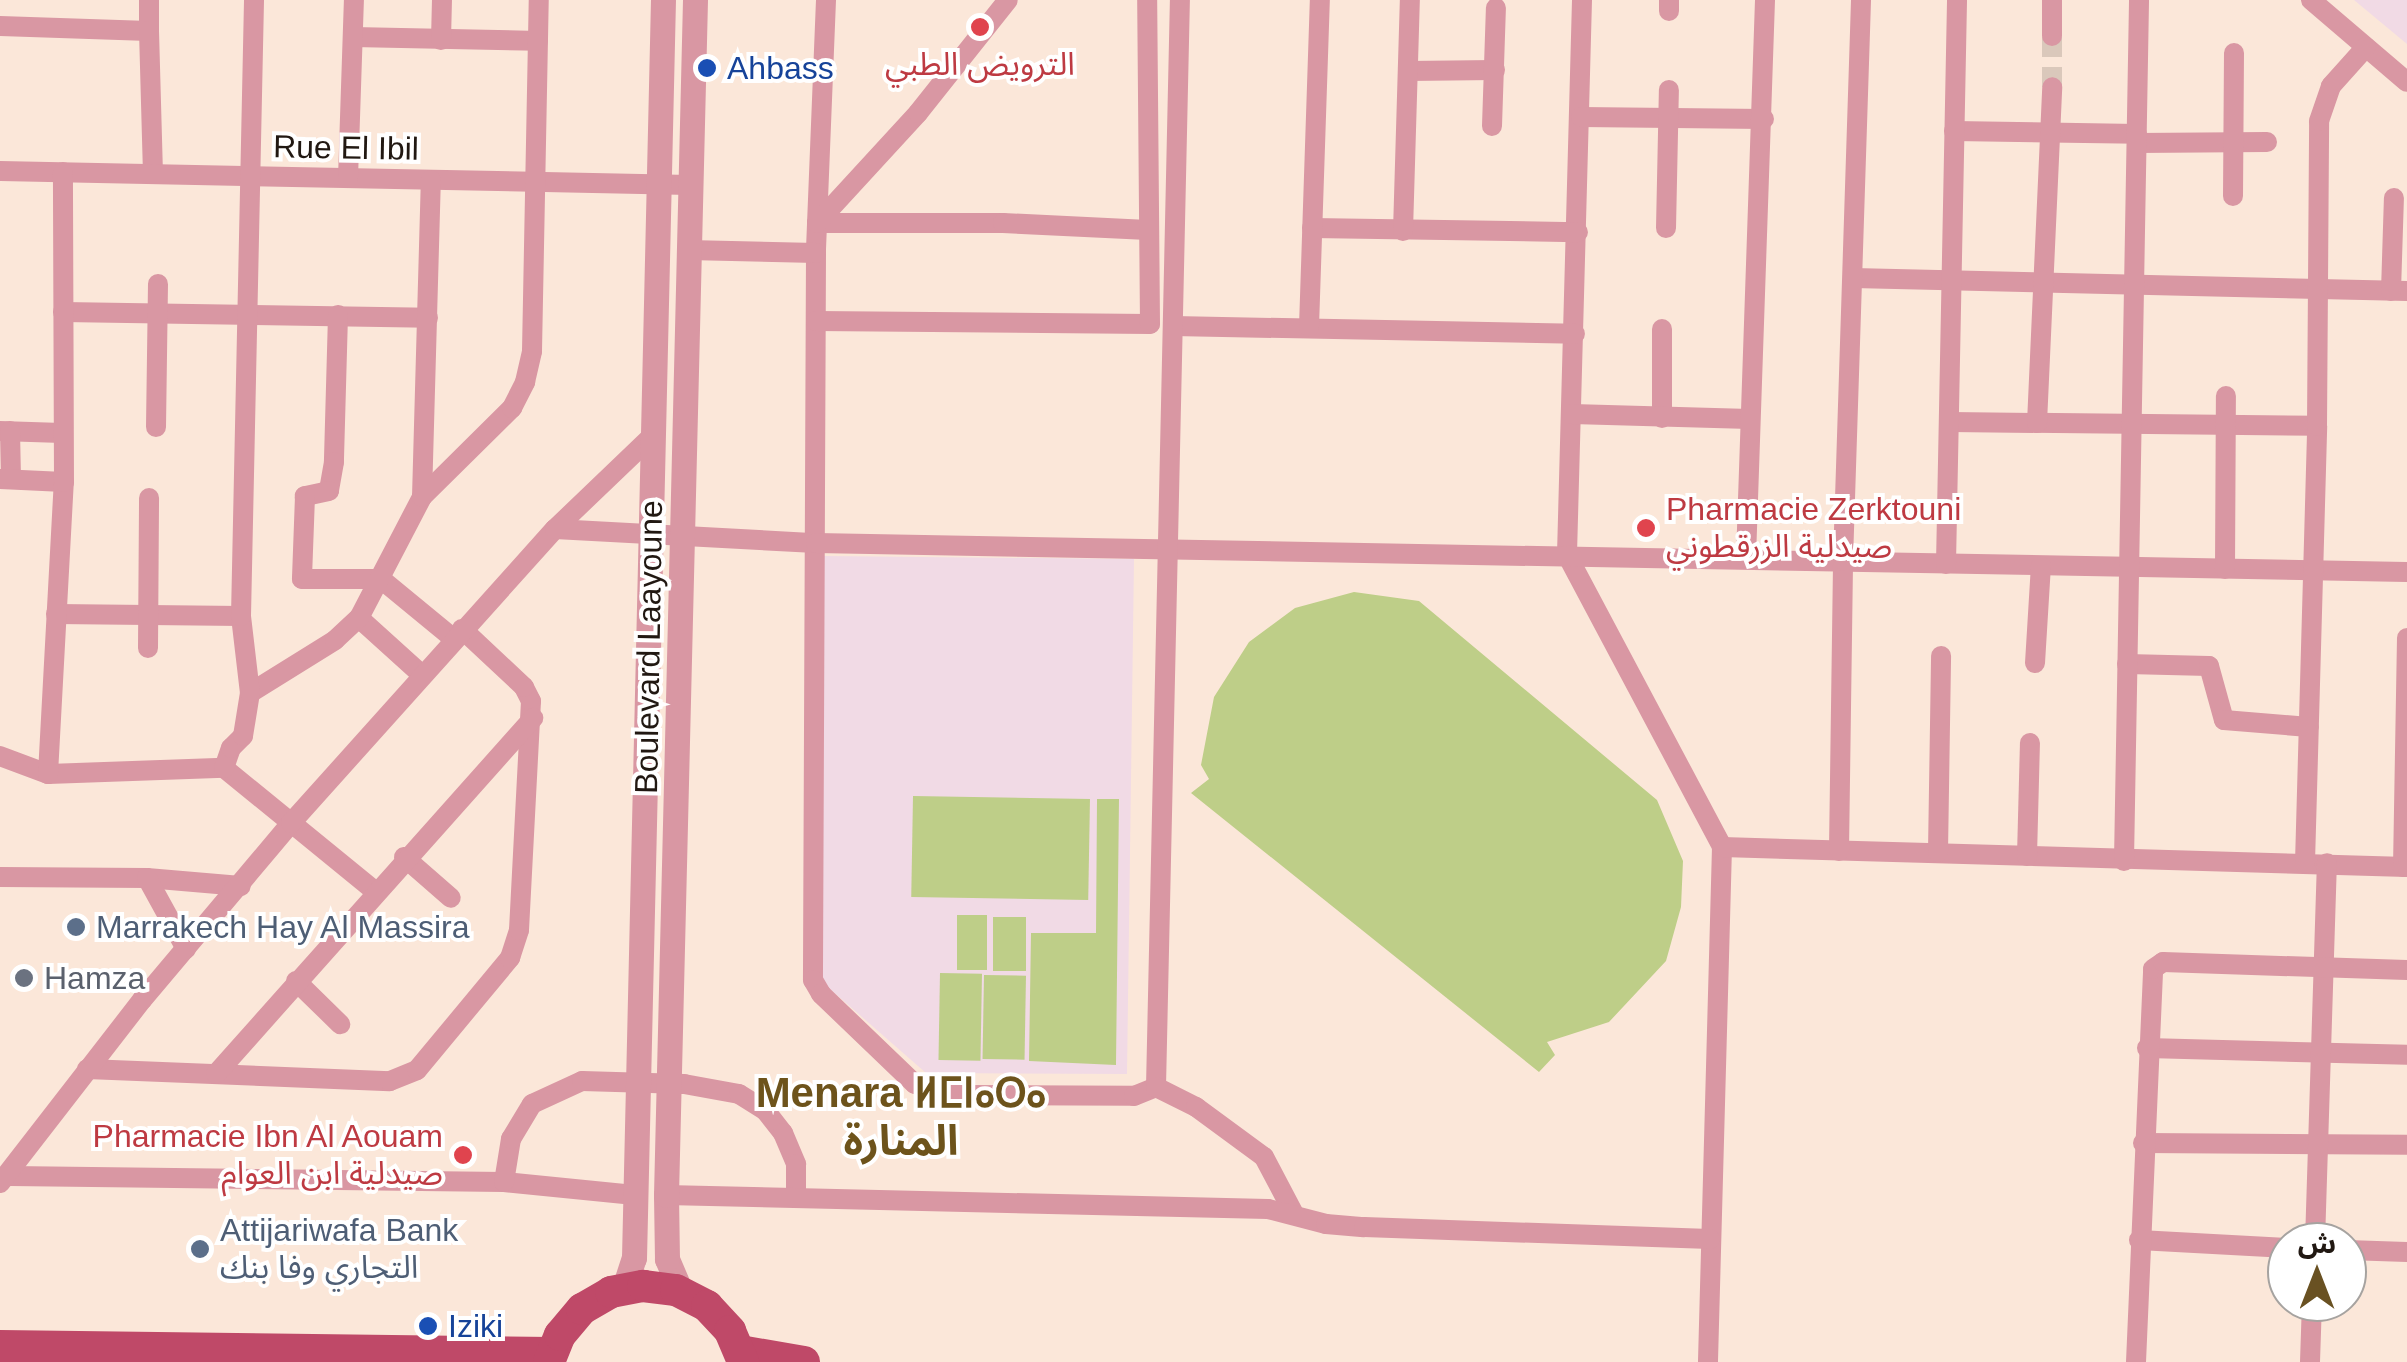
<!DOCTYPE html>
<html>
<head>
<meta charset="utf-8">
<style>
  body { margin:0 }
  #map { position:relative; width:2407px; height:1362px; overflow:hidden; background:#fbe7d9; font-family:Helvetica,"Noto Sans Arabic","Noto Sans Tifinagh",sans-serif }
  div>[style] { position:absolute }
  .education>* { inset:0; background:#f1dae5 }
  .green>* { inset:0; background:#bece88; transform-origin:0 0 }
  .minor-tunnel>* { height:20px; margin-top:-10px; transform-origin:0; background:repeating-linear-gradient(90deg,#dac8bb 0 20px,transparent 0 30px) }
  .minor>* { height:20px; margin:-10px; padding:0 10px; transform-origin:10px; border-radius:10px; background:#d997a3 }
  .tertiary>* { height:25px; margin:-12.5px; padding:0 12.5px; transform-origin:12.5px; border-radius:12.5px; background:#d997a3 }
  .primary>* { height:32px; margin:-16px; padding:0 16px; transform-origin:16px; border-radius:16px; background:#bf4968 }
  .dots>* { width:28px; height:28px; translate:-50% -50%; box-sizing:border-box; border:5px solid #fff; border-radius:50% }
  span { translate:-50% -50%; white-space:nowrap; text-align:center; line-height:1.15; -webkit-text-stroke:8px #fff; paint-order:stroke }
  .health-label { font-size:32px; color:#be3a42 }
  .left { translate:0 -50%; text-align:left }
  .right { translate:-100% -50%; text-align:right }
  .transit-label { font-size:32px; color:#164399 }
  .street-label { font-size:32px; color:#211812 }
  .service-label { font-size:32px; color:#4e5e75 }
  .worship-label { font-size:32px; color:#5b616d }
  .district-label { font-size:42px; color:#6d531b; font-weight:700 }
  .north { position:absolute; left:2267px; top:1222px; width:100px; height:100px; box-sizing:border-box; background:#fff; border:2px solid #a6a3a0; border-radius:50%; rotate:0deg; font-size:28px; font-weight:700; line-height:40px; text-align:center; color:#211812 }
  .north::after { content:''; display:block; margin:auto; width:35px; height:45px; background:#695122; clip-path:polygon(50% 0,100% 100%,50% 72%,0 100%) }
</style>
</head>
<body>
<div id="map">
  <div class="education">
    <i style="clip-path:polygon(2354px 0,2407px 0,2407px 44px)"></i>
    <i style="clip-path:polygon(824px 556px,1134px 559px,1127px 1074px,926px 1073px,822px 982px,817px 839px)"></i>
  </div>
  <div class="green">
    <i style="clip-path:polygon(1354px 592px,1419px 601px,1657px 800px,1683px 861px,1681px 907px,1666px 961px,1609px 1022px,1547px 1042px,1555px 1055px,1539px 1072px,1191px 793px,1209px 779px,1201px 765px,1214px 697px,1249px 642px,1295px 608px)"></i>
    <i style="left:913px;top:796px;width:177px;height:101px;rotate:1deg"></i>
    <i style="clip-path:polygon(1097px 799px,1119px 799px,1116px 1065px,1029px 1061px,1031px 933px,1096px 933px)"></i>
    <i style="left:957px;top:915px;width:30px;height:55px"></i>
    <i style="left:993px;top:917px;width:33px;height:54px"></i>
    <i style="left:940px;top:973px;width:42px;height:87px;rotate:1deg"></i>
    <i style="left:984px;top:975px;width:42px;height:84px;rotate:1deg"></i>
  </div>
  <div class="minor-tunnel">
    <i style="left:2052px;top:87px;width:51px;rotate:-90deg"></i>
  </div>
  <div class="minor">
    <i style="left:826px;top:0;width:253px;rotate:92.3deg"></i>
    <i style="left:816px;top:253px;width:727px;rotate:90.24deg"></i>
    <i style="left:813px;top:980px;width:16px;rotate:60deg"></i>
    <i style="left:821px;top:994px;width:130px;rotate:43.8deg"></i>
    <i style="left:915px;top:1084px;width:54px;rotate:11.7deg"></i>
    <i style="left:968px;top:1095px;width:166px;rotate:0.3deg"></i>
    <i style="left:1134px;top:1096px;width:24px;rotate:-22deg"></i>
    <i style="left:1582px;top:0;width:555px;rotate:91.55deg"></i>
    <i style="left:1567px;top:555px;width:331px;rotate:62deg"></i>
    <i style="left:1722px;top:847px;width:515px;rotate:91.56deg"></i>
    <i style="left:2311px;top:0;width:126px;rotate:40.5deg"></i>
    <i style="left:1669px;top:11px;width:11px;rotate:-90deg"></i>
    <i style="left:0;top:26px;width:149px;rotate:1.9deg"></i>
    <i style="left:149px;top:31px;width:31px;rotate:-90deg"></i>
    <i style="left:149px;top:31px;width:140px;rotate:88.4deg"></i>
    <i style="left:2052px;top:36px;width:36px;rotate:-90deg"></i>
    <i style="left:353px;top:37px;width:185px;rotate:1.2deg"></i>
    <i style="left:441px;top:40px;width:40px;rotate:-88.6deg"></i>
    <i style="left:1408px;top:71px;width:87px;rotate:-0.7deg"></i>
    <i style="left:1581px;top:117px;width:183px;rotate:0.6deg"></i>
    <i style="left:1492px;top:126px;width:118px;rotate:-88.1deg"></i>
    <i style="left:1954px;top:131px;width:183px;rotate:0.9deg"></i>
    <i style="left:2137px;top:143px;width:130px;rotate:-0.4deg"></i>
    <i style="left:0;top:171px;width:690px;rotate:1.16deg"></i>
    <i style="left:348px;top:178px;width:178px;rotate:-88.1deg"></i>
    <i style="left:2233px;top:196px;width:143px;rotate:-89.6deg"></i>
    <i style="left:817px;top:223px;width:186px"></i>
    <i style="left:1003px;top:223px;width:145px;rotate:2.8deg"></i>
    <i style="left:817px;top:223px;width:149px;rotate:-47.4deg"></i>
    <i style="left:918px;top:113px;width:144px;rotate:-51.5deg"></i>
    <i style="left:1312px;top:228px;width:266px;rotate:0.9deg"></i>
    <i style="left:1666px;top:228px;width:138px;rotate:-88.8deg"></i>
    <i style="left:1403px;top:231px;width:231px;rotate:-88.3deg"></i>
    <i style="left:688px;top:250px;width:128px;rotate:1.3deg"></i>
    <i style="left:1853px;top:278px;width:554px;rotate:1.34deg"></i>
    <i style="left:2391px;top:291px;width:93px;rotate:-88.2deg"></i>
    <i style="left:63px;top:312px;width:365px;rotate:0.9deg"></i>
    <i style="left:338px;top:315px;width:147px;rotate:91.6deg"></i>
    <i style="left:334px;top:462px;width:29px;rotate:100deg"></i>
    <i style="left:329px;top:491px;width:25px;rotate:168deg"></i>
    <i style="left:305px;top:496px;width:83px;rotate:92.1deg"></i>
    <i style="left:302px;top:579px;width:79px"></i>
    <i style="left:381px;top:579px;width:94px;rotate:39.4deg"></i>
    <i style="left:816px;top:321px;width:334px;rotate:0.5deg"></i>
    <i style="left:1150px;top:324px;width:324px;rotate:-90.5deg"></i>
    <i style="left:1173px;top:326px;width:402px;rotate:1.1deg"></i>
    <i style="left:1309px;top:327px;width:327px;rotate:-88.1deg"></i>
    <i style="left:1662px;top:329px;width:89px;rotate:90deg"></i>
    <i style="left:1572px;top:414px;width:178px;rotate:1.6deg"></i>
    <i style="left:1950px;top:422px;width:367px;rotate:0.6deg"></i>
    <i style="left:2037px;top:423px;width:336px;rotate:-87.4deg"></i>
    <i style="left:156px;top:427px;width:143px;rotate:-89.2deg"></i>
    <i style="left:0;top:431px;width:62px;rotate:1.8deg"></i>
    <i style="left:10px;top:431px;width:48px;rotate:88.8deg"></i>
    <i style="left:0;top:479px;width:64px;rotate:2.7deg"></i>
    <i style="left:422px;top:497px;width:317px;rotate:-88.4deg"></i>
    <i style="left:555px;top:529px;width:261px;rotate:3.1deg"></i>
    <i style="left:816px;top:543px;width:1591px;rotate:1.04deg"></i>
    <i style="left:1746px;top:558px;width:558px;rotate:-88.05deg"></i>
    <i style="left:1946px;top:564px;width:564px;rotate:-88.88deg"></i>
    <i style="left:2225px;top:569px;width:173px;rotate:-89.7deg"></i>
    <i style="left:56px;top:614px;width:185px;rotate:0.6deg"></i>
    <i style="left:359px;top:618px;width:85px;rotate:42.1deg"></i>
    <i style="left:148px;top:648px;width:150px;rotate:-89.6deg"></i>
    <i style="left:2035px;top:663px;width:97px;rotate:-86.5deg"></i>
    <i style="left:2127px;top:664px;width:82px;rotate:1.4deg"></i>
    <i style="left:2209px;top:666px;width:56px;rotate:74.5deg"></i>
    <i style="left:2224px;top:720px;width:85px;rotate:4.7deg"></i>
    <i style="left:250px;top:693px;width:100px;rotate:-31.9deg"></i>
    <i style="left:335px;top:640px;width:33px;rotate:-43deg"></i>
    <i style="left:359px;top:618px;width:136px;rotate:-62.5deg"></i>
    <i style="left:422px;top:497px;width:127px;rotate:-44.7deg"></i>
    <i style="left:512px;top:408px;width:29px;rotate:-63deg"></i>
    <i style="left:525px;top:382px;width:32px;rotate:-77deg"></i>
    <i style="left:532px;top:351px;width:351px;rotate:-88.9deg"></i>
    <i style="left:0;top:756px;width:51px;rotate:20.6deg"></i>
    <i style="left:48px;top:774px;width:176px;rotate:-2deg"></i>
    <i style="left:224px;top:768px;width:195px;rotate:39.2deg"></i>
    <i style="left:224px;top:768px;width:21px;rotate:-71deg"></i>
    <i style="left:231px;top:748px;width:17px;rotate:-45deg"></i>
    <i style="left:243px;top:736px;width:44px;rotate:-80.8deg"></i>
    <i style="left:250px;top:693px;width:78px;rotate:-96.7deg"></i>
    <i style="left:241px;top:616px;width:616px;rotate:-88.79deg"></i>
    <i style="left:48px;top:774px;width:292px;rotate:-86.9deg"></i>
    <i style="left:64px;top:482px;width:310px;rotate:-90.2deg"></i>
    <i style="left:1722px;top:847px;width:685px;rotate:1.67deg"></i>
    <i style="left:1839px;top:851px;width:290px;rotate:-89.2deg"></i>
    <i style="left:1843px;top:561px;width:561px;rotate:-88.16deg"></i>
    <i style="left:1938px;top:852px;width:196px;rotate:-89.1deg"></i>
    <i style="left:2027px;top:856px;width:113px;rotate:-88.5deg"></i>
    <i style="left:404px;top:857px;width:62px;rotate:41.1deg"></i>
    <i style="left:2124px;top:861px;width:861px;rotate:-89deg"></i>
    <i style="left:2305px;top:863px;width:437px;rotate:-88.4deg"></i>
    <i style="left:2317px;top:426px;width:305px;rotate:-89.6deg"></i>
    <i style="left:2319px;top:121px;width:37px;rotate:-71deg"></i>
    <i style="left:2331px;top:86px;width:52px;rotate:-48.1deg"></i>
    <i style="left:2403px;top:867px;width:229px;rotate:-89deg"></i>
    <i style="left:0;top:877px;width:147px;rotate:0.4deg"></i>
    <i style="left:147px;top:878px;width:94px;rotate:4.9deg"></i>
    <i style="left:147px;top:878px;width:81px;rotate:61.2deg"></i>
    <i style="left:296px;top:981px;width:62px;rotate:44.3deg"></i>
    <i style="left:2147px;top:1048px;width:260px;rotate:1.5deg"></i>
    <i style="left:87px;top:1069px;width:303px;rotate:2.3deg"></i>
    <i style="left:390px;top:1081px;width:29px;rotate:-22deg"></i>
    <i style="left:417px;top:1070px;width:146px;rotate:-50.3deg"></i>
    <i style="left:510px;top:958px;width:29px;rotate:-72deg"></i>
    <i style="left:519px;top:930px;width:229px;rotate:-87deg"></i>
    <i style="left:531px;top:701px;width:16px;rotate:-117deg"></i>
    <i style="left:524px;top:687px;width:85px;rotate:-136.9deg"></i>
    <i style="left:216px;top:1074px;width:477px;rotate:-48.3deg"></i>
    <i style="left:1156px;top:1087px;width:1087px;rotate:-88.74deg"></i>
    <i style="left:1156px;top:1087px;width:45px;rotate:26.6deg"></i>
    <i style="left:1196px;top:1107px;width:84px;rotate:36.3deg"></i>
    <i style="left:1264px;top:1157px;width:62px;rotate:62.2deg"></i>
    <i style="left:2143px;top:1143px;width:264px;rotate:0.4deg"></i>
    <i style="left:10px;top:1176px;width:494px;rotate:0.7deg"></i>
    <i style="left:504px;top:1182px;width:131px;rotate:5.7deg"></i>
    <i style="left:504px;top:1182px;width:44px;rotate:-80.8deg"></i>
    <i style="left:511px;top:1139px;width:41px;rotate:-59deg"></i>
    <i style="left:532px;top:1104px;width:55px;rotate:-24.7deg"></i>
    <i style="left:582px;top:1081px;width:102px;rotate:1.7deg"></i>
    <i style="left:684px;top:1084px;width:56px;rotate:10.3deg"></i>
    <i style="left:739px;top:1094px;width:31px;rotate:32deg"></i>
    <i style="left:765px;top:1110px;width:29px;rotate:52deg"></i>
    <i style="left:783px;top:1133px;width:34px;rotate:67deg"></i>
    <i style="left:796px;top:1164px;width:33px;rotate:90deg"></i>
    <i style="left:0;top:1183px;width:232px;rotate:-52.2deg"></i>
    <i style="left:142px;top:1000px;width:231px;rotate:-49.9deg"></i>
    <i style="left:291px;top:823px;width:395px;rotate:-48.1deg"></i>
    <i style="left:555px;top:529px;width:137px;rotate:-43.8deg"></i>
    <i style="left:666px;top:1195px;width:602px;rotate:1.33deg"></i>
    <i style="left:1268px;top:1209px;width:60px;rotate:14.5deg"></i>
    <i style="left:1326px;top:1224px;width:38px;rotate:5deg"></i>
    <i style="left:1364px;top:1227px;width:346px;rotate:2deg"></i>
    <i style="left:2139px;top:1240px;width:148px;rotate:3.1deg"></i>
    <i style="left:2315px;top:1242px;width:379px;rotate:-88.2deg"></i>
    <i style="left:2347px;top:1250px;width:60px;rotate:1.9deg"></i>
    <i style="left:2136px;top:1362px;width:393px;rotate:-87.5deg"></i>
    <i style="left:2153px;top:969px;width:12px;rotate:-35deg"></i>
    <i style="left:2163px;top:962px;width:244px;rotate:1.9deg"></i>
    <i style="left:2310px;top:1362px;width:60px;rotate:-88.1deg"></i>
  </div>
  <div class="tertiary">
    <i style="left:624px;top:1288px;width:32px;rotate:-72deg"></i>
    <i style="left:634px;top:1258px;width:1258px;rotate:-88.68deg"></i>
    <i style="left:681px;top:1292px;width:36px;rotate:-113deg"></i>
    <i style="left:667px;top:1259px;width:64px;rotate:-90.9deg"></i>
    <i style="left:666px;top:1195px;width:1195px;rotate:-88.61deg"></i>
  </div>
  <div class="primary">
    <i style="left:0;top:1346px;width:551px;rotate:0.73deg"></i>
    <i style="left:740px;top:1351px;width:65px;rotate:9.8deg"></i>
    <i style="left:549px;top:1362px;width:29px;rotate:-68deg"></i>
    <i style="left:560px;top:1335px;width:34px;rotate:-50deg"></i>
    <i style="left:582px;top:1309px;width:34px;rotate:-30deg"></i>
    <i style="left:611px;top:1292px;width:33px;rotate:-11deg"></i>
    <i style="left:643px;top:1286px;width:33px;rotate:7deg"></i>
    <i style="left:676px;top:1290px;width:35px;rotate:27deg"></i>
    <i style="left:707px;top:1306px;width:34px;rotate:47deg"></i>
    <i style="left:730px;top:1331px;width:34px;rotate:67deg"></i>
  </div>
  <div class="dots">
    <i style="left:980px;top:27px;background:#e0444e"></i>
    <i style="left:707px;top:68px;background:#1a4fb4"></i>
    <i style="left:1646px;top:528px;background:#e0444e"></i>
    <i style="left:76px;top:927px;background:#5c6f8a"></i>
    <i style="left:24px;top:978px;background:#6b7280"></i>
    <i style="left:463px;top:1155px;background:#e0444e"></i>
    <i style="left:200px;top:1249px;background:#5c6f8a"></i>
    <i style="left:428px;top:1326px;background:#1a4fb4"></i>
  </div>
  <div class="health-label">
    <span style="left:980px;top:64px">الترويض الطبي</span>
    <span class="left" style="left:1666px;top:528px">Pharmacie Zerktouni<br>صيدلية الزرقطوني</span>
    <span class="right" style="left:443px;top:1155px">Pharmacie Ibn Al Aouam<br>صيدلية ابن العوام</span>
  </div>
  <div class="transit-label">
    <span class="left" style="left:727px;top:68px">Ahbass</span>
    <span class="left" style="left:448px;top:1326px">Iziki</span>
  </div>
  <div class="street-label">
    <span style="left:346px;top:148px;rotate:1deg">Rue El Ibil</span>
    <span style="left:649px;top:647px;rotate:-89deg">Boulevard Laayoune</span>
  </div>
  <div class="service-label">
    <span class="left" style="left:96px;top:927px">Marrakech Hay Al Massira</span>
    <span class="left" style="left:220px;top:1249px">Attijariwafa Bank<br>التجاري وفا بنك</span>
  </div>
  <div class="worship-label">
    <span class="left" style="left:44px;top:978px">Hamza</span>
  </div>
  <div class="district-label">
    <span style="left:901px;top:1117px">Menara ⵍⵎⵏⴰⵔⴰ<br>المنارة</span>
  </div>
  <div class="north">ش</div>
</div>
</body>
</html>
